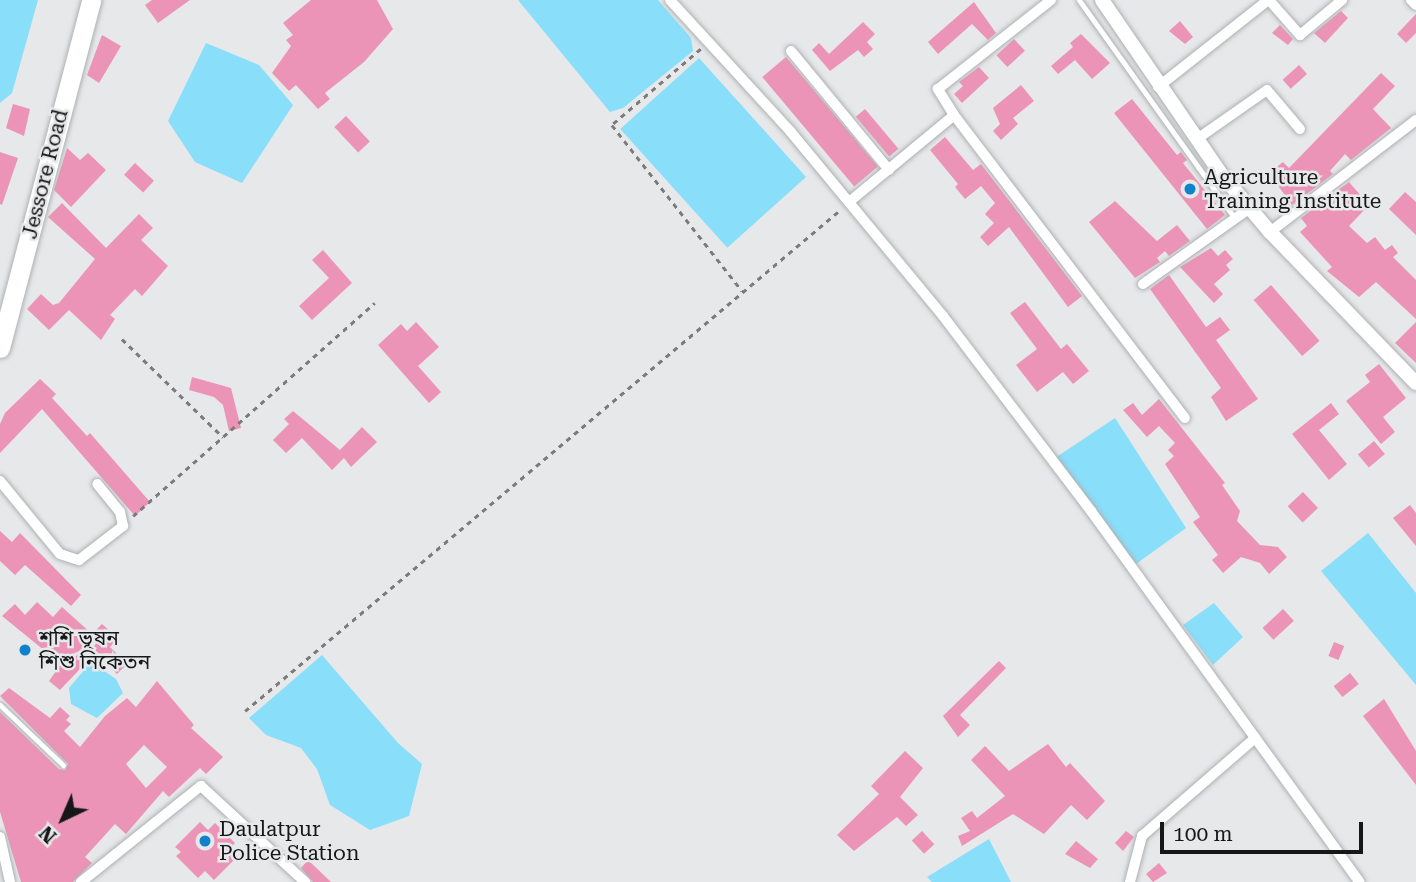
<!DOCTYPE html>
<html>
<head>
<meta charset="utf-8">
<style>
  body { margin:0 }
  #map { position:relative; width:1416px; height:882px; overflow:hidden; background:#e6e8ea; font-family:"Roboto Serif","Noto Sans Bengali",serif }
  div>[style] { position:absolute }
  .water>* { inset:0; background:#89defa; transform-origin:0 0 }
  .building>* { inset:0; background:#ec94b7; transform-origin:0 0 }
  .path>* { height:2.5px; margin-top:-1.25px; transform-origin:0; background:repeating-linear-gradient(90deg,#7a7b7c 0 5px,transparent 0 10px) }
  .roads { filter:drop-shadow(0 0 2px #aeb0b2) drop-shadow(0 0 2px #aeb0b2) }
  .lane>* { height:5px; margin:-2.5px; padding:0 2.5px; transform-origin:2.5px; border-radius:2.5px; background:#fff }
  .street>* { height:10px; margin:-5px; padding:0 5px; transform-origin:5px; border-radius:5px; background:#fff }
  .secondary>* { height:14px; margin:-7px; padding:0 7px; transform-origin:7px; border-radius:7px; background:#fff }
  .highway>* { height:19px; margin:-9.5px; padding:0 9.5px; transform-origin:9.5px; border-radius:9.5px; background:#fff }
  .dots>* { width:19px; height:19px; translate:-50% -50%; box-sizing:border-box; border:4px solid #e6e8ea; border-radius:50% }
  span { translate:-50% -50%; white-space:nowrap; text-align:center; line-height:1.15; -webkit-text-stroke:5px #e6e8ea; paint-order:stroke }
  .street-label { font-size:21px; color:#171718 }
  .poi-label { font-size:21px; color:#171718 }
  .left { translate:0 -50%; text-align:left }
  .north { position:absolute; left:28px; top:784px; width:70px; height:70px; -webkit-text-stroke:5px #e6e8ea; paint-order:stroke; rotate:224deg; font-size:19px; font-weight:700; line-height:28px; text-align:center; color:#171718 }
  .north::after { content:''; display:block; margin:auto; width:24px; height:32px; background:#171718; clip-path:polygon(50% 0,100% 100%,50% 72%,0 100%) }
  .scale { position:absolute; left:1160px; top:822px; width:203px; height:32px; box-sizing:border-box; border:4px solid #171718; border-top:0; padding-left:9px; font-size:21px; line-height:24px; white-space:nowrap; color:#171718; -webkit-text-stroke:5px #e6e8ea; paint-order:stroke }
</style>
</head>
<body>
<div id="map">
  <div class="water">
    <i style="clip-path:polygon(0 0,38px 0,12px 93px,0 103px)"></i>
    <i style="clip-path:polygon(518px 0,658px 0,691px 38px,693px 51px,623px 108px,610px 112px)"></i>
    <i style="clip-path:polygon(206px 43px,259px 65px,293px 105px,242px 183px,195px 162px,168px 121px)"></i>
    <i style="left:699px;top:58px;width:160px;height:106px;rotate:48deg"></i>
    <i style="clip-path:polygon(1115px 418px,1186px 528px,1136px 564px,1055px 458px)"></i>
    <i style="clip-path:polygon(1368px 533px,1416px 593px,1416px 685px,1321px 571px)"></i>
    <i style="clip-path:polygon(1214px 603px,1243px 637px,1213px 665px,1183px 625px)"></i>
    <i style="clip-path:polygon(322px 655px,398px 743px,422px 764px,409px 816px,370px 830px,330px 805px,317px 769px,301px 748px,266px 735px,249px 718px)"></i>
    <i style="clip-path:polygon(91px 662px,116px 679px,123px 693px,97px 718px,71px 704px,69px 688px)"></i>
    <i style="clip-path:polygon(989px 839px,1011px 882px,932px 882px,927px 877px)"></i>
  </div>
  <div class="building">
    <i style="clip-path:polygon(152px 0,190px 0,158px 23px,145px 5px)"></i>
    <i style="clip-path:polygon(311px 0,377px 0,393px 29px,364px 62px,325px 93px,330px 99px,318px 109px,296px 85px,289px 91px,272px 73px,291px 46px,286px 40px,293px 35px,283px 23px)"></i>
    <i style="clip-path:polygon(974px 2px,996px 33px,988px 40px,972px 24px,938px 54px,928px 42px)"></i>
    <i style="clip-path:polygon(1341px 11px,1348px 18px,1325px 43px,1314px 33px)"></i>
    <i style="clip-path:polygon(1416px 14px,1416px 33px,1406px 43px,1397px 34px)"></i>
    <i style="clip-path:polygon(1180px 21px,1193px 37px,1185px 44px,1169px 31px)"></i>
    <i style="clip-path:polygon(863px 22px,875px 34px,867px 42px,873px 49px,864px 57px,858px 50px,830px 71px,812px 50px,819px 43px,829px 54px)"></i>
    <i style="clip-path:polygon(1280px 25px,1293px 39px,1288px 45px,1272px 33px)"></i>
    <i style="clip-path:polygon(1081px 34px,1110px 63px,1092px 79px,1075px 60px,1058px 74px,1051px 66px,1073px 47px,1070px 43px)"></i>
    <i style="clip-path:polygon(102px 35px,121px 46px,99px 83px,87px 75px)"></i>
    <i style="left:1014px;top:39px;width:16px;height:24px;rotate:47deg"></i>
    <i style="left:786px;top:57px;width:143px;height:31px;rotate:50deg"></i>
    <i style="left:1299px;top:65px;width:12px;height:22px;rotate:48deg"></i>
    <i style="clip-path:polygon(979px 67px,989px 78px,962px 103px,954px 94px,963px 86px,959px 82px)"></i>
    <i style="clip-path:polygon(1381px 73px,1395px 86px,1373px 109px,1391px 128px,1351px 160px,1345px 154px,1330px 171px,1333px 174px,1292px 205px,1269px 173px,1283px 162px,1289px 168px)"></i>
    <i style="clip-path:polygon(1021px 85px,1034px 101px,1013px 118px,1018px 124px,1001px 140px,993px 131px,1000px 124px,993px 108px)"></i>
    <i style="clip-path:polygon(1132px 99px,1177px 155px,1181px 152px,1187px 160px,1183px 163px,1225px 215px,1207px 229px,1114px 113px)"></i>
    <i style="clip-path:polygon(13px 104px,30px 109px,24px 136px,6px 128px)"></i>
    <i style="left:865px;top:109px;width:52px;height:12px;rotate:50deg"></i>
    <i style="left:346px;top:116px;width:35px;height:16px;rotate:47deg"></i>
    <i style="clip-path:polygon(945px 137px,973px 170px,981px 164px,1082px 296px,1068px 307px,1009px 227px,988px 246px,980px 237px,994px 223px,985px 214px,995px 203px,981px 186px,965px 199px,955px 187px,958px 184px,930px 150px)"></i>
    <i style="clip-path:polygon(67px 148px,80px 160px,88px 153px,106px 170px,71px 207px,54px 190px)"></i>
    <i style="clip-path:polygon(0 152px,18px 158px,2px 205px,0 204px)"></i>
    <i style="left:135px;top:163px;width:26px;height:16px;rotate:43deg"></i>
    <i style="clip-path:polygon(1349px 182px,1369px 205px,1349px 226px,1367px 243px,1375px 237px,1385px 250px,1392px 245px,1398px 253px,1393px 257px,1416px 280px,1416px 319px,1376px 282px,1359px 297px,1327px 271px,1332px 267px,1300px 232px,1307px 226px,1301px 218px)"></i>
    <i style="clip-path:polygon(1405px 192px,1416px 202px,1416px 235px,1389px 209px)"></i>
    <i style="clip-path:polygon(1115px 201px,1157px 241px,1177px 225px,1190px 241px,1169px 256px,1165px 251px,1157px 258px,1160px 262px,1135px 278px,1089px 222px)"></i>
    <i style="clip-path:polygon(62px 203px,106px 248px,139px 214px,153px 228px,141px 240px,168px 266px,142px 296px,135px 289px,110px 315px,115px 319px,101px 340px,69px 310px,49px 330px,27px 309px,41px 294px,53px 305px,59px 303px,95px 259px,48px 217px)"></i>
    <i style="clip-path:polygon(1211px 248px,1218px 256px,1225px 250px,1233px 259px,1226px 265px,1230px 270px,1214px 284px,1223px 294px,1214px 303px,1180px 267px)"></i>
    <i style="clip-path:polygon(323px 250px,352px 283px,312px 320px,299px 306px,329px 278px,312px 260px)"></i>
    <i style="clip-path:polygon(1169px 275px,1206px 327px,1220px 317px,1230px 330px,1216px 340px,1258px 399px,1226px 421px,1211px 397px,1221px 388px,1150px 289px)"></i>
    <i style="left:1271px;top:285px;width:74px;height:23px;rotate:49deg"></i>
    <i style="clip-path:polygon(1025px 302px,1061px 349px,1067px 344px,1089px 371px,1073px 384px,1063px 372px,1037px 392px,1016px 365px,1037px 349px,1010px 313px)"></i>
    <i style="clip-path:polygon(416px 322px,439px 347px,418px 366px,441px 392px,429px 403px,378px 345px,401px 324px,407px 331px)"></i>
    <i style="clip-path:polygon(1416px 322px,1416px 363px,1395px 343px)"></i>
    <i style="clip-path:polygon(1379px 364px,1406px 398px,1383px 417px,1395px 432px,1381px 444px,1346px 401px,1370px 382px,1365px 375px)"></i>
    <i style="clip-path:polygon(192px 377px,231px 388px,241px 428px,229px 431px,223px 405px,214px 397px,189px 390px)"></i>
    <i style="clip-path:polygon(40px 379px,56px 394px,52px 398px,87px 436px,90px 433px,150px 502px,135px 516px,42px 409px,0 453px,0 424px,5px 413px)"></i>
    <i style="clip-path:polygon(1159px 399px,1225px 483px,1222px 485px,1240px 511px,1237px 521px,1260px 545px,1278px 547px,1287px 557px,1269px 574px,1260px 563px,1241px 557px,1223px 573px,1212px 560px,1218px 555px,1193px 522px,1200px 517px,1165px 464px,1174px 456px,1168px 450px,1175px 443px,1159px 426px,1147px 437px,1123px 410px,1133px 403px,1142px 415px)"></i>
    <i style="clip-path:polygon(1331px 403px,1339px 414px,1319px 430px,1347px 464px,1329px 480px,1292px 434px)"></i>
    <i style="clip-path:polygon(293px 411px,340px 450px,362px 427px,377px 442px,351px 467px,344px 458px,332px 470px,302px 438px,286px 453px,273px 440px,289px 424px,284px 419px)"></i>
    <i style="left:1374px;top:441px;width:17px;height:21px;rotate:50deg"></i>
    <i style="left:1303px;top:492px;width:22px;height:21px;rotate:47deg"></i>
    <i style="clip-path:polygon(1410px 505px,1416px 513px,1416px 546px,1393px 518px)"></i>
    <i style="clip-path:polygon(0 531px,12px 542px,20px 533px,81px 595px,71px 606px,25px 565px,15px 575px,0 561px)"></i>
    <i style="clip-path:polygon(37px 602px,53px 617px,62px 607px,92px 634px,102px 624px,118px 638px,110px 647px,127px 664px,117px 674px,95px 653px,60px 690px,49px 681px,61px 664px,2px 616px,15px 604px,25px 615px)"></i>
    <i style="left:1283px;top:609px;width:16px;height:28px;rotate:47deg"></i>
    <i style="left:1334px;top:642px;width:11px;height:15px;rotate:22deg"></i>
    <i style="clip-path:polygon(999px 661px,1006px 668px,960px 715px,970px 725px,958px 737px,943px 716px)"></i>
    <i style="left:1350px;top:673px;width:14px;height:21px;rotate:51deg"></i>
    <i style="clip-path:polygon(evenodd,157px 681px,194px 725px,191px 728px,223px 757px,206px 774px,200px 768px,169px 797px,163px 791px,126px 834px,115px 824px,85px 857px,92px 863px,73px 882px,21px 882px,0 812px,0 712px,59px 769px,65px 770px,68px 764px,0 696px,9px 688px,50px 718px,60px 707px,70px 716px,66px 720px,71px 724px,64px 731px,80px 747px,105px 716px,127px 698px,136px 707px,157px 681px,144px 745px,167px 767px,146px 788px,126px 764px,144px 745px)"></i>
    <i style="clip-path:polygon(1384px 699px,1416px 751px,1416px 785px,1363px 716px)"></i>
    <i style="clip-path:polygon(1048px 744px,1066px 767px,1070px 763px,1105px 801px,1087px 820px,1071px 805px,1044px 834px,1013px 814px,962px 846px,958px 836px,970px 831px,961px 818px,972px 811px,977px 818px,1005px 796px,971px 760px,985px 746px,1009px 771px)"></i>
    <i style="clip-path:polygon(905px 751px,923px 768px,900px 797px,918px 815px,906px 826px,897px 817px,854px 851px,837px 835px,879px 794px,871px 786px)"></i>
    <i style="clip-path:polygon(200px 822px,208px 830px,215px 823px,235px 843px,227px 851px,235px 859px,214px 880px,205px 871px,198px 878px,176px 856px,181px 852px,175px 847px)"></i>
    <i style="left:922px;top:831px;width:18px;height:14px;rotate:47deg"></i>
    <i style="clip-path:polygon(1126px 831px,1134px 837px,1123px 851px,1115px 843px)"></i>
    <i style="clip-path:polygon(1076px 841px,1098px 859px,1090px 868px,1065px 854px)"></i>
    <i style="clip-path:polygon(308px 860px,331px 882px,313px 882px,301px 868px)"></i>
    <i style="clip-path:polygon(1159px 863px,1167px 873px,1153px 882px,1146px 874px)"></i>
  </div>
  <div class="path">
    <i style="left:701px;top:49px;width:117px;rotate:139.5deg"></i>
    <i style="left:612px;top:125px;width:211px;rotate:51.9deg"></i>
    <i style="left:122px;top:339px;width:141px;rotate:44.1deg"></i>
    <i style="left:133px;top:516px;width:322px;rotate:-41.4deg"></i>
    <i style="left:245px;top:711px;width:776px;rotate:-40.09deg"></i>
  </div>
  <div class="roads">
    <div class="lane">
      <i style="left:1079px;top:0;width:269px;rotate:54.5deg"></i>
      <i style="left:0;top:705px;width:87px;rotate:43.6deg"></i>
    </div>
    <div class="street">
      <i style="left:670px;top:0;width:178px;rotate:47.5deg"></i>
      <i style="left:790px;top:131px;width:240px;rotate:50.4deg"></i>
      <i style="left:943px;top:316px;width:245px;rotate:52.8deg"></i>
      <i style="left:1091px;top:511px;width:458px;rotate:54.1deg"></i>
      <i style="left:1269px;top:0;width:47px;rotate:48.5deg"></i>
      <i style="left:1300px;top:35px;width:55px;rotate:-39.8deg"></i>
      <i style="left:1411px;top:0;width:7px;rotate:45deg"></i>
      <i style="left:791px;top:51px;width:154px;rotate:50.5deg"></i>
      <i style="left:1158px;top:87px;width:140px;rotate:-38.3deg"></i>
      <i style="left:954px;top:115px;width:31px;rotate:-122deg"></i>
      <i style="left:938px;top:89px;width:144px;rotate:-38.2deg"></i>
      <i style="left:1197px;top:139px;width:85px;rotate:-35deg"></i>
      <i style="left:1267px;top:90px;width:51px;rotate:49.8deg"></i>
      <i style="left:849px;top:202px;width:136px;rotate:-39.6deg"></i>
      <i style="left:954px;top:115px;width:381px;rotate:52.7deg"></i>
      <i style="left:1270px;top:232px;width:184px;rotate:-37.5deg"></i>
      <i style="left:1143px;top:284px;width:131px;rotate:-35.4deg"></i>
      <i style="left:0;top:481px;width:94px;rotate:50.6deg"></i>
      <i style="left:60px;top:554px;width:20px;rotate:18deg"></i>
      <i style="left:79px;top:560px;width:56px;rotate:-37.7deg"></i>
      <i style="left:123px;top:526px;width:14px;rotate:-102deg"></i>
      <i style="left:120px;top:512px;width:36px;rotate:-129deg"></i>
      <i style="left:0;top:837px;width:46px;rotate:77.5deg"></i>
      <i style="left:81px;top:882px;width:154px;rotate:-38.7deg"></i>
      <i style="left:201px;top:786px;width:142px;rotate:42.7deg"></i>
      <i style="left:1130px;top:882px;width:48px;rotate:-75.4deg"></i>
      <i style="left:1142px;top:836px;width:150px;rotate:-40.9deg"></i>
    </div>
    <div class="secondary">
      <i style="left:1102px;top:0;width:212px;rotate:55.6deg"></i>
      <i style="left:1222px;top:175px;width:75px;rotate:49.9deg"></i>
      <i style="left:1270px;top:232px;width:210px;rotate:46deg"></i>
    </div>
    <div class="highway">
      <i style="left:0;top:348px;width:360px;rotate:-75.3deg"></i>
    </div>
  </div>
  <div class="dots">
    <i style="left:1190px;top:189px;background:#0f82cb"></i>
    <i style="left:25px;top:650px;background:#0f82cb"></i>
    <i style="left:205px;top:841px;background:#0f82cb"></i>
  </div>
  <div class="street-label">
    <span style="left:45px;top:174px;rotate:-76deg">Jessore Road</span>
  </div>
  <div class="poi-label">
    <span class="left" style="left:1204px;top:189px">Agriculture<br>Training Institute</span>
    <span class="left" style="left:39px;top:650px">শশি ভূষন<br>শিশু নিকেতন</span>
    <span class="left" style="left:219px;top:841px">Daulatpur<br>Police Station</span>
  </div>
  <div class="north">N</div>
  <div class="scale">100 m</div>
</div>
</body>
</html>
